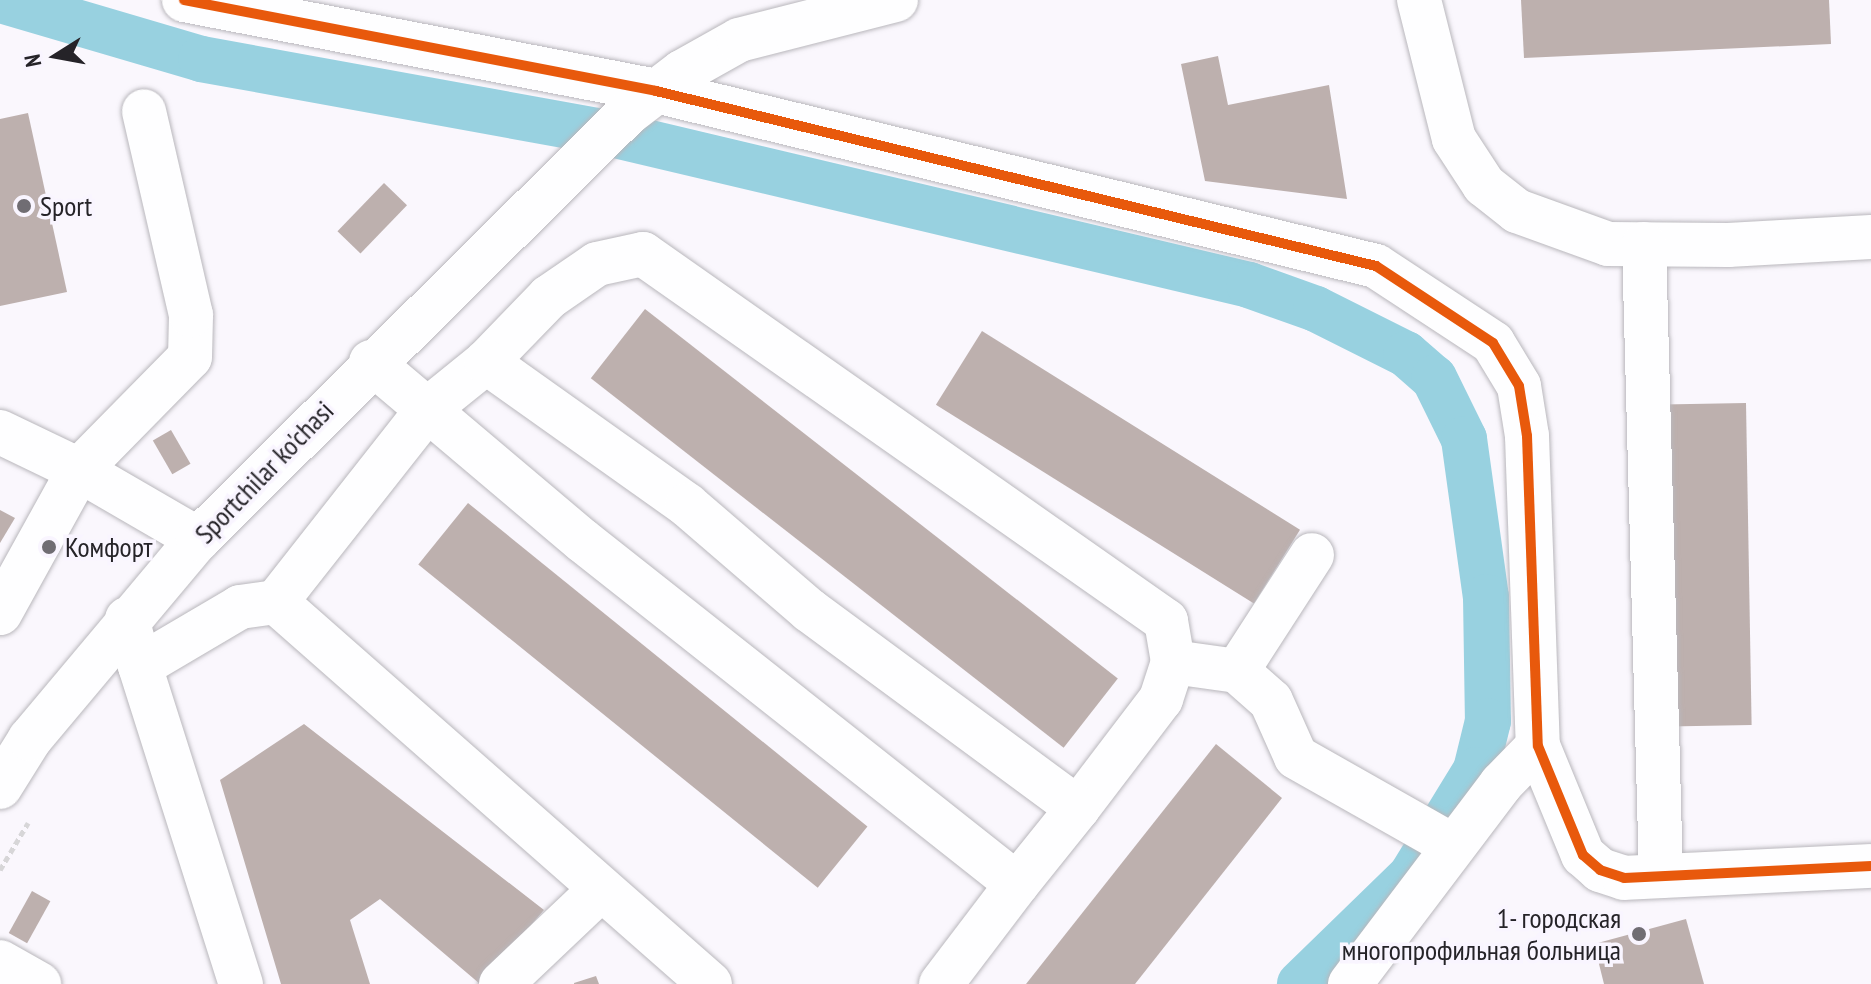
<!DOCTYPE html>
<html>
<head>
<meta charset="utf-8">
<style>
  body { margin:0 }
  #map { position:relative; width:1871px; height:984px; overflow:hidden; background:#faf7fd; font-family:"PT Sans Narrow",sans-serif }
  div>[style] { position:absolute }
  .canal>* { height:46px; margin:-23px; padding:0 23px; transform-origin:23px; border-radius:23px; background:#98d1e0 }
  .building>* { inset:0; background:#bdb0ae; transform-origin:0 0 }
  .path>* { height:5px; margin-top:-2.5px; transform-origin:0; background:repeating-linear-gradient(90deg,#d7d6d8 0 6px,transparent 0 10px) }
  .roads { filter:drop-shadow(0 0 2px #b9b7bc) drop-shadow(0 0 2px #b9b7bc) }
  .minor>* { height:44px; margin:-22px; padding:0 22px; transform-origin:22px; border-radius:22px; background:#fefeff }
  .cycleway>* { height:10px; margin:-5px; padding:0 5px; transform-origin:5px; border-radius:5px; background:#e8590c }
  .dots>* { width:22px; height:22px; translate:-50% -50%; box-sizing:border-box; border:4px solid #f9f5ff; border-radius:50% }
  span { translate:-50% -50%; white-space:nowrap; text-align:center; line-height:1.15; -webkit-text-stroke:7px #f9f5ff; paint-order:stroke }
  .poi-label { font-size:28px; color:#252328 }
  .left { translate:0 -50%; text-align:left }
  .right { translate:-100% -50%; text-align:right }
  .street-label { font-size:28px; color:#252328 }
  .north { position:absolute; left:16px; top:16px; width:80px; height:80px; -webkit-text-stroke:6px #f9f5ff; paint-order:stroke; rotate:259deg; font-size:22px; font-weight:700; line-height:32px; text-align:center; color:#252328 }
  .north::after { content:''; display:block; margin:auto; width:28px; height:36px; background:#252328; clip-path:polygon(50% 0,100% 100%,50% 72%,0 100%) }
</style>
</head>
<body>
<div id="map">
  <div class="canal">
    <i style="left:1px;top:0;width:209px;rotate:16.4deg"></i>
    <i style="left:201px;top:59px;width:409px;rotate:10.3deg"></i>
    <i style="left:603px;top:132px;width:664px;rotate:13.32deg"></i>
    <i style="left:1249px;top:285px;width:71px;rotate:19.7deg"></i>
    <i style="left:1316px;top:309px;width:101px;rotate:26.6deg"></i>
    <i style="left:1406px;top:354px;width:37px;rotate:41deg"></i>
    <i style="left:1434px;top:378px;width:68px;rotate:63.8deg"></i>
    <i style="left:1464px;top:439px;width:160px;rotate:82.1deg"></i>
    <i style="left:1486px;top:597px;width:124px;rotate:89.1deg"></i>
    <i style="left:1488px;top:721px;width:50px;rotate:103.8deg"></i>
    <i style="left:1476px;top:770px;width:124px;rotate:121.5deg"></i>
    <i style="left:1411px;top:876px;width:155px;rotate:135.8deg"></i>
  </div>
  <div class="building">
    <i style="clip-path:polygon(1521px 0,1829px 0,1831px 44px,1524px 58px)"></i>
    <i style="clip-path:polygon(1218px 56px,1228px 105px,1329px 85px,1347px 199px,1205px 181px,1181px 64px)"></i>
    <i style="clip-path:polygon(28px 113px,67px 292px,0 306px,0 119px)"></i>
    <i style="left:384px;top:183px;width:32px;height:67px;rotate:44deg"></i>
    <i style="left:645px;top:309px;width:600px;height:88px;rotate:38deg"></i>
    <i style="left:982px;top:331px;width:375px;height:87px;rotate:32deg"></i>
    <i style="left:1746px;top:403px;width:322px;height:83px;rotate:89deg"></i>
    <i style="left:171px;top:430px;width:39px;height:21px;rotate:60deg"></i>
    <i style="left:468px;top:503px;width:514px;height:79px;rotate:39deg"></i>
    <i style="clip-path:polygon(0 510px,15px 518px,0 543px)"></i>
    <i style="clip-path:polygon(304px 724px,544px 910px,480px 984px,380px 899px,350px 920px,370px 984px,281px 984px,220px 780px)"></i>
    <i style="clip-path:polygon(1216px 744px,1282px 798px,1135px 984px,1026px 984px)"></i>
    <i style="left:32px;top:891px;width:21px;height:48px;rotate:29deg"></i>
    <i style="clip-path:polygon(1686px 919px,1704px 984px,1604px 984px,1594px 944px)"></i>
    <i style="clip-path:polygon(596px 976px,599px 984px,574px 984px,574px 983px)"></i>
  </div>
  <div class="path">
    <i style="left:0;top:870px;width:55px;rotate:-59.2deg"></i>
  </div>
  <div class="roads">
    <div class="minor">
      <i style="left:184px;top:0;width:481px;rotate:10.9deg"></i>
      <i style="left:656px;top:91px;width:741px;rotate:13.66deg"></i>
      <i style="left:1376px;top:266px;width:140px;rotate:33.3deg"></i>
      <i style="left:1493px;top:343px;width:50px;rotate:58.8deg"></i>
      <i style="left:1519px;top:386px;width:51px;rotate:80.9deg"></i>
      <i style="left:1527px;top:436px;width:310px;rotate:88deg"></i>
      <i style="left:1538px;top:746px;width:118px;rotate:67.6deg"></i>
      <i style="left:1583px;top:855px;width:23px;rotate:41deg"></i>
      <i style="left:1600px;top:870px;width:25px;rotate:18deg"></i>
      <i style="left:1624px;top:878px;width:247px;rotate:-2.8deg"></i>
      <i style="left:1419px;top:0;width:143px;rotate:75.9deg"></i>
      <i style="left:1454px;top:139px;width:55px;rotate:56.9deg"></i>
      <i style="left:1484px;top:185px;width:42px;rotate:38.2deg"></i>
      <i style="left:1517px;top:211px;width:97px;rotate:19.9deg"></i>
      <i style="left:1608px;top:244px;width:120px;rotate:0.5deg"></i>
      <i style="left:1728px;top:245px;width:143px;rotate:-3.2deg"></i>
      <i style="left:1644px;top:244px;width:632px;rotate:88.46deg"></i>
      <i style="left:371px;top:362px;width:277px;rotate:40.2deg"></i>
      <i style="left:583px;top:541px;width:553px;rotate:38.32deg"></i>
      <i style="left:1017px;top:884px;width:126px;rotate:127.2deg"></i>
      <i style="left:486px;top:362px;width:91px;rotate:-45.9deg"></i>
      <i style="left:549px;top:297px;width:58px;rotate:-34.5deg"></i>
      <i style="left:597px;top:264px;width:47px;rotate:-12.3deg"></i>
      <i style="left:643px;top:254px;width:639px;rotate:35.06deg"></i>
      <i style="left:1166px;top:621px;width:42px;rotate:80.3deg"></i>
      <i style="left:1173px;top:662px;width:39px;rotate:108deg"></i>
      <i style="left:1161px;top:699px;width:137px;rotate:127.3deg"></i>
      <i style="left:0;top:432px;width:88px;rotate:25.7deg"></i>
      <i style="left:79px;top:470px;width:138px;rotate:30.1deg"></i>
      <i style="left:276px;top:602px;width:246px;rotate:-51.8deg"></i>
      <i style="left:428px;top:409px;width:75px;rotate:-39deg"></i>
      <i style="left:486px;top:362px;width:247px;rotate:35.4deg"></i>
      <i style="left:687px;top:505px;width:161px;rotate:40.7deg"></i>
      <i style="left:809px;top:610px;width:334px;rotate:36.4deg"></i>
      <i style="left:1078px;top:808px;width:97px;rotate:128.8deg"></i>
      <i style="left:0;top:613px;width:163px;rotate:-61.1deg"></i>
      <i style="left:79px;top:470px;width:158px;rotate:-45.5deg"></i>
      <i style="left:190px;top:357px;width:42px;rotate:-88.6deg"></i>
      <i style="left:191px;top:315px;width:209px;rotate:-103deg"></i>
      <i style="left:127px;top:619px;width:49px;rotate:74.5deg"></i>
      <i style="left:140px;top:666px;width:116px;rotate:-30.5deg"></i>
      <i style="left:240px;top:607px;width:36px;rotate:-8deg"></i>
      <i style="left:276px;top:602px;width:578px;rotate:41.35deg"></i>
      <i style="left:1173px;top:662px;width:65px;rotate:8deg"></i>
      <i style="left:1237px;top:671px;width:45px;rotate:41.4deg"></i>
      <i style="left:1271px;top:701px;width:61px;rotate:65.9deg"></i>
      <i style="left:1296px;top:757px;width:180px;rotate:29.5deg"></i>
      <i style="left:140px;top:666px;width:334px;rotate:72.4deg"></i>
      <i style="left:1237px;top:671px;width:138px;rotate:-57.1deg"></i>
      <i style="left:0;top:787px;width:57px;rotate:-58deg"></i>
      <i style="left:30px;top:739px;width:261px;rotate:-50deg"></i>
      <i style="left:198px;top:539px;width:604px;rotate:-44.73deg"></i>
      <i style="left:627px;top:114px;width:69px;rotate:-37.4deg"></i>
      <i style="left:682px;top:72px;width:65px;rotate:-29.3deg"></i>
      <i style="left:739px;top:40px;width:162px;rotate:-14.3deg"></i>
      <i style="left:0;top:962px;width:45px;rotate:29.4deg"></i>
      <i style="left:501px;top:984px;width:138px;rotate:-43.5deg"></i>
      <i style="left:1350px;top:984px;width:251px;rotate:-52.9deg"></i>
      <i style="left:1501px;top:784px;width:53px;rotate:-45.8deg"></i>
    </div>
  </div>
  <div class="cycleway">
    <i style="left:184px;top:0;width:481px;rotate:10.9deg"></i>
    <i style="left:656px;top:91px;width:741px;rotate:13.66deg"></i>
    <i style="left:1376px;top:266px;width:140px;rotate:33.3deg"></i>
    <i style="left:1493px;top:343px;width:50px;rotate:58.8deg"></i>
    <i style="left:1519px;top:386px;width:51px;rotate:80.9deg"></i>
    <i style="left:1527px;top:436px;width:310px;rotate:88deg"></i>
    <i style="left:1538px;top:746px;width:118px;rotate:67.6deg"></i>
    <i style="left:1583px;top:855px;width:23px;rotate:41deg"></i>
    <i style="left:1600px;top:870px;width:25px;rotate:18deg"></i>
    <i style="left:1624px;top:878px;width:247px;rotate:-2.8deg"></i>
  </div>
  <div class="dots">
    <i style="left:24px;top:206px;background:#706d73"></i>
    <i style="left:49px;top:547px;background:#706d73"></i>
    <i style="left:1639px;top:934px;background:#706d73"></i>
  </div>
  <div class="poi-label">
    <span class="left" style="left:40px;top:206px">Sport</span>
    <span class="left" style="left:65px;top:547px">Комфорт</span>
    <span class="right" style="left:1621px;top:934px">1- городская<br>многопрофильная больница</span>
  </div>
  <div class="street-label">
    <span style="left:264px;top:472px;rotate:-46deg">Sportchilar ko'chasi</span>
  </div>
  <div class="north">N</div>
</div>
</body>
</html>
